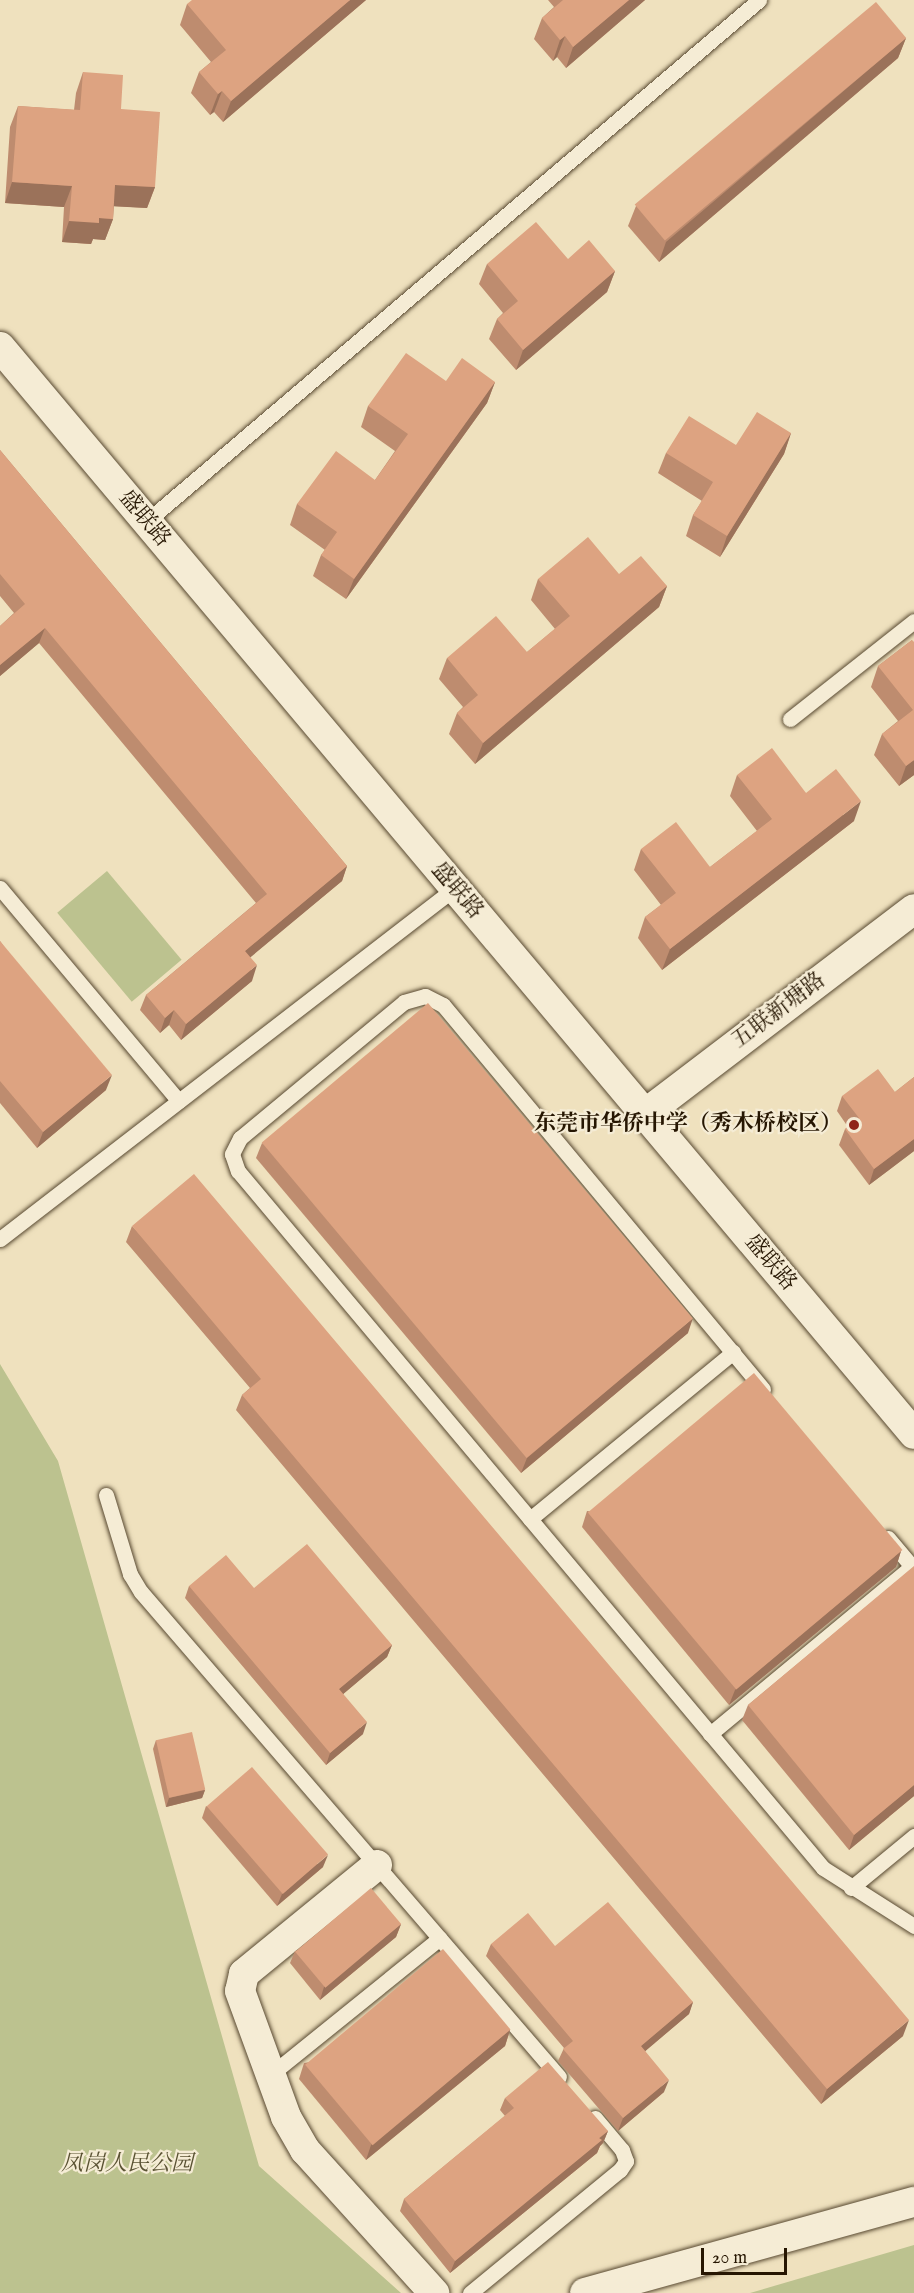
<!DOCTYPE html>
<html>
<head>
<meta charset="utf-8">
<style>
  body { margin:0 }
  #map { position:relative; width:914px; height:2293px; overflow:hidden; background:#efe1be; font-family:"IM FELL English","Noto Serif SC",serif }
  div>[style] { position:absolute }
  .green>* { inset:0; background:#bcc28f; transform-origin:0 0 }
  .roads { filter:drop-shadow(0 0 2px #584931) drop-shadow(0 0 2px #584931) }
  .service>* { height:15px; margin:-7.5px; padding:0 7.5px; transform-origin:7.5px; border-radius:7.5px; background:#f5ecd5 }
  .minor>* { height:30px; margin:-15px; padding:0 15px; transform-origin:15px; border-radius:15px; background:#f5ecd5 }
  .wall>* { inset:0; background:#be8c6f }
  .shaded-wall>* { inset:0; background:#9b725a }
  .building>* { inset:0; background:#dda381; transform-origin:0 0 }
  .dots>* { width:16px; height:16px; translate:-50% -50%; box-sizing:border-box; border:3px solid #f5ecd5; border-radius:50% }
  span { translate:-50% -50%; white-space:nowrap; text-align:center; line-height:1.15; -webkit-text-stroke:4.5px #f5ecd5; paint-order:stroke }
  .street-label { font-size:22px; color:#261602 }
  .poi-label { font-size:22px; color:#261602; font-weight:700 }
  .right { translate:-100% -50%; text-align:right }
  .park-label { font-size:22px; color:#5a5233; font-style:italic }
  .scale { position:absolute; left:701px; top:2248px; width:86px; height:27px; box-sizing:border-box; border:3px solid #261602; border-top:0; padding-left:8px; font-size:18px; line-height:21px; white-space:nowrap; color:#261602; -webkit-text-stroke:4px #f5ecd5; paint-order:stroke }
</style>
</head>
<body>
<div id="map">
  <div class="green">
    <i style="left:107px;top:871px;width:116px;height:65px;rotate:50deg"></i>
    <i style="clip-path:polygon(0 1364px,58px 1461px,259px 2166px,401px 2293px,0 2293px)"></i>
    <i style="clip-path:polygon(914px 2245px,914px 2293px,750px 2293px)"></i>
  </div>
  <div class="roads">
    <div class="service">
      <i style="left:147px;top:521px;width:804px;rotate:-40.41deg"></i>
      <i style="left:790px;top:719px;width:158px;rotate:-38.3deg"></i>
      <i style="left:0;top:888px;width:278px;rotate:50deg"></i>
      <i style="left:0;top:1239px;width:575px;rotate:-37.65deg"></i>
      <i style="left:763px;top:1389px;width:500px;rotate:-129.8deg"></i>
      <i style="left:443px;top:1005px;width:20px;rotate:-153deg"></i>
      <i style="left:425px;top:996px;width:22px;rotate:164deg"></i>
      <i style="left:404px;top:1002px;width:213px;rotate:140.3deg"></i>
      <i style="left:240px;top:1138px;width:18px;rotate:117deg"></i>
      <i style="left:232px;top:1154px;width:18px;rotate:71deg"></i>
      <i style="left:238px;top:1171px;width:910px;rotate:49.99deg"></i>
      <i style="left:823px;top:1868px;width:108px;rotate:32.5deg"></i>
      <i style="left:106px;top:1495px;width:83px;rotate:73.1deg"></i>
      <i style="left:130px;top:1574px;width:21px;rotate:59deg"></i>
      <i style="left:141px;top:1592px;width:640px;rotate:49.24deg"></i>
      <i style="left:530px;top:1519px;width:263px;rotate:-39.4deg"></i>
      <i style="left:888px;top:1538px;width:40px;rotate:50deg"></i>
      <i style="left:710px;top:1734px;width:263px;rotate:-39.7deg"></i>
      <i style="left:851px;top:1888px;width:82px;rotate:-39.5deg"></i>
      <i style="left:270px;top:2075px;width:218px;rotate:-38.9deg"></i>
      <i style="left:470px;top:2293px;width:194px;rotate:-39.4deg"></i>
      <i style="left:620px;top:2170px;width:11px;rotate:-56deg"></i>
      <i style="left:626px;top:2161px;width:12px;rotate:-110deg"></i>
      <i style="left:622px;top:2150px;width:42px;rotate:-130.2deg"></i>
    </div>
    <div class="minor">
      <i style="left:0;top:347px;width:1420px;rotate:49.94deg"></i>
      <i style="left:645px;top:1114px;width:338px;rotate:-37.3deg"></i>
      <i style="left:377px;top:1865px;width:172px;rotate:140.7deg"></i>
      <i style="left:244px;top:1974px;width:17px;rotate:103deg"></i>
      <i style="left:240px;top:1991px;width:134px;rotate:69.9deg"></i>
      <i style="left:286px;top:2117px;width:38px;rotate:60deg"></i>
      <i style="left:305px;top:2150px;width:193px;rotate:47.9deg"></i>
      <i style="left:585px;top:2293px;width:341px;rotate:-15.5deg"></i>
    </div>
  </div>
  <div class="wall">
    <i style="clip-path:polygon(366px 0,223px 122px,214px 112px,210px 115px,191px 93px,199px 72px,211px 62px,180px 25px,187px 4px)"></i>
    <i style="clip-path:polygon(548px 0,645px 0,566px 68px,557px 57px,553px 61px,534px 39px,542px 18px,554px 7px)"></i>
    <i style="clip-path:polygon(906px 38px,898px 58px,659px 262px,628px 226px,636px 206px)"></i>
    <i style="clip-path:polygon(83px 72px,121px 109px,155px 187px,147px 208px,114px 206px,113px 219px,105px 240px,93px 239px,91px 244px,62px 242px,64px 207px,5px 203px,10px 127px,18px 106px,74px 110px,76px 93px)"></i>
    <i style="clip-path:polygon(568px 259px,615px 271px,607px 292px,516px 370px,489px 339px,497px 319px,503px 313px,479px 284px,487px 264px)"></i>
    <i style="clip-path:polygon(446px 381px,495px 382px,487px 403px,346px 599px,313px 576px,321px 555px,325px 550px,290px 525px,297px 504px,375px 480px,395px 451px,361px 427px,368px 406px)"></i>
    <i style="clip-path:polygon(791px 433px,784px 454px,720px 557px,686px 536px,693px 515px,702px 501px,658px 473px,666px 453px,736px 445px)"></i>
    <i style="clip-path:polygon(0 450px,347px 866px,342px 881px,250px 957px,252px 981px,181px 1040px,169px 1025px,160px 1033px,140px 1010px,146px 995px,256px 903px,39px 643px,0 676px,0 626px,14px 613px,0 596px)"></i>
    <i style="clip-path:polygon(619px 574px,667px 586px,659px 607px,475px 764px,449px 734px,457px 713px,463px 707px,439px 679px,447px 658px,527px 652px,555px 629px,531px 600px,538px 579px)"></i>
    <i style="clip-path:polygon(912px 640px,914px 775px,899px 786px,874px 755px,882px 734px,898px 721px,871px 687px,878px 666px)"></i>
    <i style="clip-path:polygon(737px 775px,806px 793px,854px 821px,662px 970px,638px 938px,645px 917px,661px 905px,634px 870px,641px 849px,710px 867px,757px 831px,730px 796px)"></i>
    <i style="clip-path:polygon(0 941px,106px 1090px,37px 1148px,0 1103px)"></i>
    <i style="clip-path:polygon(914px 1077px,914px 1151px,869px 1185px,839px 1145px,845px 1129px,848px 1127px,837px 1111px,842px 1096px,895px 1092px)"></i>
    <i style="clip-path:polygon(262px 1143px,688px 1333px,521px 1473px,256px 1158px)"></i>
    <i style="clip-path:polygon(132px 1226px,903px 2036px,821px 2104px,236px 1410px,242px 1395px,250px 1388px,126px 1242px)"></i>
    <i style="clip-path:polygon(587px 1511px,901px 1551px,896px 1567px,729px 1705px,582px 1527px)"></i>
    <i style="clip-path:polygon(914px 1567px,914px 1796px,849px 1850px,742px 1720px,748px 1705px)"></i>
    <i style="clip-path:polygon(189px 1586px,254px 1588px,392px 1645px,387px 1657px,343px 1694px,363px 1734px,326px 1765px,185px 1598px)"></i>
    <i style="clip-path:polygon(156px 1740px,205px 1790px,202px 1798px,166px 1807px,153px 1749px)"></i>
    <i style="clip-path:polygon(206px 1806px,323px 1867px,277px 1906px,202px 1818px)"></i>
    <i style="clip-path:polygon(401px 1924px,396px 1937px,320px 2000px,290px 1963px,295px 1951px)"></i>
    <i style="clip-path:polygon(491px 1944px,555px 1946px,693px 2002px,689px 2014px,645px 2051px,664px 2092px,618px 2131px,558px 2061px,564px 2048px,486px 1956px)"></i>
    <i style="clip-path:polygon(510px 2030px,505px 2046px,366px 2160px,299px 2079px,304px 2063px)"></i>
    <i style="clip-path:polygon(505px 2098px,608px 2131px,603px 2143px,600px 2146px,597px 2153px,450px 2273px,400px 2211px,404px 2199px,505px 2116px,500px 2110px)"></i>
  </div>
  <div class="shaded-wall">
    <i style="clip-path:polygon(350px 0,366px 0,223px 122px,231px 101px)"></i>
    <i style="clip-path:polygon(629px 0,645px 0,566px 68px,573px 47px)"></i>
    <i style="clip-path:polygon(565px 36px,557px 57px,553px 61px,560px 40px)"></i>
    <i style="clip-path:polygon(906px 38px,898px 58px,659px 262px,666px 242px)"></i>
    <i style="clip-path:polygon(222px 91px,214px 112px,210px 115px,218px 94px)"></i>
    <i style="clip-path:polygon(12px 182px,72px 186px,64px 207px,5px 203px)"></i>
    <i style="clip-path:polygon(115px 185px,155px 187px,147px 208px,108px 206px)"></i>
    <i style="clip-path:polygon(99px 218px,113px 219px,105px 240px,93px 239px,91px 244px,62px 242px,69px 221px)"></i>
    <i style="clip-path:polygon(615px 271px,607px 292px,516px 370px,523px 350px)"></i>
    <i style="clip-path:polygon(495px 382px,487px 403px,346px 599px,354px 579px)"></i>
    <i style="clip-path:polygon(791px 433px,784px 454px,720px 557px,727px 536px)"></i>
    <i style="clip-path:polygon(667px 586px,659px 607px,475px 764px,483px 743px)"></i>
    <i style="clip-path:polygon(45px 628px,39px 643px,0 676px,0 665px)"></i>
    <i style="clip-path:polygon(914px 760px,914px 775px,899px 786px,906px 766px)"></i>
    <i style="clip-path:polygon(861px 801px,854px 821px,662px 970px,670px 949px)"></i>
    <i style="clip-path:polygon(347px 866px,342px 881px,240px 966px,245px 951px)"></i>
    <i style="clip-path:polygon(257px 965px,252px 981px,181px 1040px,186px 1024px)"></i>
    <i style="clip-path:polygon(174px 1010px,169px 1025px,160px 1033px,165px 1018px)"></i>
    <i style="clip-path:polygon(112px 1075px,106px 1090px,37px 1148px,43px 1132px)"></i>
    <i style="clip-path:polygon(914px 1139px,914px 1151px,869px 1185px,874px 1169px)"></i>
    <i style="clip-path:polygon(693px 1318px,688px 1333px,521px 1473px,527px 1458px)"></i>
    <i style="clip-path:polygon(901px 1551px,896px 1567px,729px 1705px,735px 1690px)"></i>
    <i style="clip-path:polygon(392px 1645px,387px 1657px,335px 1701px,339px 1689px)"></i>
    <i style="clip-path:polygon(367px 1722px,363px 1734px,326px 1765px,330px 1753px)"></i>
    <i style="clip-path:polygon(914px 1785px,914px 1796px,849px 1850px,854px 1835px)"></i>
    <i style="clip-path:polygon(205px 1790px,202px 1798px,166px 1807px,169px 1798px)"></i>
    <i style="clip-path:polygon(328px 1855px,323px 1867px,277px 1906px,282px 1894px)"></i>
    <i style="clip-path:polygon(401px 1924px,396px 1937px,320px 2000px,324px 1987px)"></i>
    <i style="clip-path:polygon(693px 2002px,689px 2014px,636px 2059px,641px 2046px)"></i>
    <i style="clip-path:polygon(909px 2020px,903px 2036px,821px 2104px,827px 2089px)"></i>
    <i style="clip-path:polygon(510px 2030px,505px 2046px,366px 2160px,371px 2145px)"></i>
    <i style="clip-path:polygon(669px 2080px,664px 2092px,618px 2131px,623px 2118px)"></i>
    <i style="clip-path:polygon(608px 2131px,603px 2143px,600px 2146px,597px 2153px,450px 2273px,455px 2261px)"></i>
  </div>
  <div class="building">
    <i style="clip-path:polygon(192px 0,350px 0,231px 101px,222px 91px,218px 94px,199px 72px,226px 50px,187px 4px)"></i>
    <i style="clip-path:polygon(563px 0,629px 0,573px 47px,565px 36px,560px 40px,542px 18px)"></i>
    <i style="left:876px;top:2px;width:47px;height:315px;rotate:50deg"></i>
    <i style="clip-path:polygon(83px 72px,123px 75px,121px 109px,160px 112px,155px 187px,115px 185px,113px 219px,99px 218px,99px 223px,69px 221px,72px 186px,12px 182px,18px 106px,80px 110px)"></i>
    <i style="clip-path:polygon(536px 222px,568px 259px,589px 240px,615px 271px,523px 350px,497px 319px,518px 301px,487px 264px)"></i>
    <i style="clip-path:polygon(406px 353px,446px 381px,462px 358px,495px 382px,354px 579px,321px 555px,337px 532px,297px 504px,336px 451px,375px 480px,408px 434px,368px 406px)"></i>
    <i style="clip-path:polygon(757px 412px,791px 433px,727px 536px,693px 515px,713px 482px,666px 453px,689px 416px,736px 445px)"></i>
    <i style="clip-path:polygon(0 450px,347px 866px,245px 951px,257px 965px,186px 1024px,174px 1010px,165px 1018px,146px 995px,267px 894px,45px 628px,0 665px,0 626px,25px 604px,0 574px)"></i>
    <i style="clip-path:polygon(588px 537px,619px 574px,641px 556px,667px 586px,483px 743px,457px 713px,478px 695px,447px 658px,496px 616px,527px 652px,570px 616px,538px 579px)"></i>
    <i style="clip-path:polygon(912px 640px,914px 642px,914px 760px,906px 766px,882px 734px,913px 710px,878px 666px)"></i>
    <i style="clip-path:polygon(772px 748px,806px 793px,836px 769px,861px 801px,670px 949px,645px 917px,676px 893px,641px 849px,676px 822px,710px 867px,772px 819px,737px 775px)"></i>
    <i style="clip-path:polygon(0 941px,112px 1075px,43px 1132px,0 1081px)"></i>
    <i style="left:428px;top:1003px;width:412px;height:217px;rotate:50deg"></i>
    <i style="clip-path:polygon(878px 1069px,895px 1092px,914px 1077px,914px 1139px,874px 1169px,845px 1129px,859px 1118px,842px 1096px)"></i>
    <i style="clip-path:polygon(194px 1174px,909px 2020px,827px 2089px,242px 1395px,261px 1379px,132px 1226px)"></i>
    <i style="left:754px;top:1373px;width:231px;height:217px;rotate:50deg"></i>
    <i style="clip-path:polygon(307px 1544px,392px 1645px,339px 1689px,367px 1722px,330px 1753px,189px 1586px,226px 1555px,254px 1588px)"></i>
    <i style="clip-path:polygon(914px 1566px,914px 1785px,854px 1835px,748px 1705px)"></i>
    <i style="left:192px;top:1732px;width:59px;height:37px;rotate:77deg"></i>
    <i style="left:252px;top:1767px;width:116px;height:60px;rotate:49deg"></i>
    <i style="left:371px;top:1888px;width:47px;height:99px;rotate:50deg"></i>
    <i style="clip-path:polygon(608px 1902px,693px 2002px,641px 2046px,669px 2080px,623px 2118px,563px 2049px,573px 2041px,491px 1944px,528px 1913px,555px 1946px)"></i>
    <i style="left:443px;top:1949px;width:105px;height:180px;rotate:50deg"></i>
    <i style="clip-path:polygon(548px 2062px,608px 2131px,599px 2138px,602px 2140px,455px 2261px,404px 2199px,514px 2108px,505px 2098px)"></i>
  </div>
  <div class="dots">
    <i style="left:854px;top:1125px;background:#8f2418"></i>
  </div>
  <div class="street-label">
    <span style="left:144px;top:519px;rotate:50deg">盛联路</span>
    <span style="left:457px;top:891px;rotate:50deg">盛联路</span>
    <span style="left:779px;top:1011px;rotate:-37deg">五联新塘路</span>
    <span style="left:770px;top:1263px;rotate:50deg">盛联路</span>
  </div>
  <div class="poi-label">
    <span class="right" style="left:842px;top:1125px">东莞市华侨中学（秀木桥校区）</span>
  </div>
  <div class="park-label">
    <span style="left:127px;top:2165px">凤岗人民公园</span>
  </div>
  <div class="scale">20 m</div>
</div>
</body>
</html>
